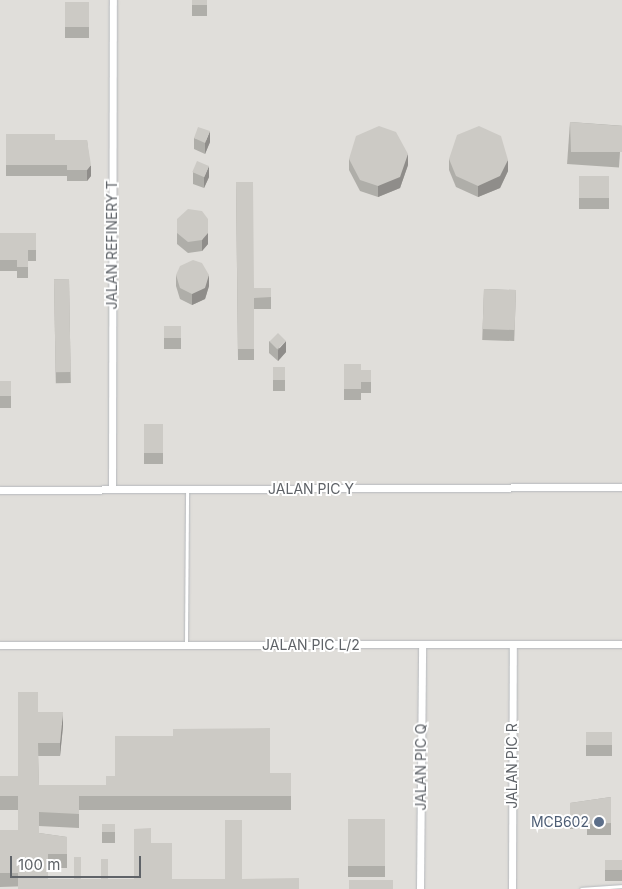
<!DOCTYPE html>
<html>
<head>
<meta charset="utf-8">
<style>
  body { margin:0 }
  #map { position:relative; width:622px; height:889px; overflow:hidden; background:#f1efe8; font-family:Inter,sans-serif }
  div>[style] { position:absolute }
  .industrial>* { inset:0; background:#e0deda; transform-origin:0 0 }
  .roads { filter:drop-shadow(0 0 1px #b5b8bc) drop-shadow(0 0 1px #b5b8bc) }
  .lane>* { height:3px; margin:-1.5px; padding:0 1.5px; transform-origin:1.5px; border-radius:1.5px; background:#fff }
  .street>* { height:7px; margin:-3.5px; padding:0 3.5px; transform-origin:3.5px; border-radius:3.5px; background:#fff }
  .wall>* { inset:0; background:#afaea9; transform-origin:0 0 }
  .shaded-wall>* { inset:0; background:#8f8d8a }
  .building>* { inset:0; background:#cccac5; transform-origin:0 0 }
  .dots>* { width:14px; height:14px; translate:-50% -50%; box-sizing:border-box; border:2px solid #fff; border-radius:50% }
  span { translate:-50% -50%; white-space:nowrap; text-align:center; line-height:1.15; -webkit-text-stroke:4px #fff; paint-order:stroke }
  .street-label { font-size:14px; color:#5f6368 }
  .service-label { font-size:14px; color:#4e5e75 }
  .right { translate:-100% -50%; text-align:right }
  .scale { position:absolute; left:10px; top:856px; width:131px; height:22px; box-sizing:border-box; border:2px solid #5f6368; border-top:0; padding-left:6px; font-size:15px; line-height:18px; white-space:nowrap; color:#5f6368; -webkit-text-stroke:4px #fff; paint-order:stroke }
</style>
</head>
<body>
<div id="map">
  <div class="industrial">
    <i style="left:0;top:0;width:622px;height:889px"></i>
  </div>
  <div class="roads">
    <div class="lane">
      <i style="left:186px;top:644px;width:153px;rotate:-89.6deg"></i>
      <i style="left:581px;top:889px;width:41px;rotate:-4.2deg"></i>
    </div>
    <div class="street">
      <i style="left:112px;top:489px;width:489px;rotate:-89.9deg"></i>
      <i style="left:0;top:490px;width:622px;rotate:-0.28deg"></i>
      <i style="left:0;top:645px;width:622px;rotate:-0.09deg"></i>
      <i style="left:420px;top:889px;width:244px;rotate:-89.5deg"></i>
      <i style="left:512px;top:889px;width:245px;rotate:-89.8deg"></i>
    </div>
  </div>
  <div class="wall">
    <i style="left:192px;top:0;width:15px;height:16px"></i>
    <i style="left:65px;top:2px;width:24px;height:36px"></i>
    <i style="left:570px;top:122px;width:52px;height:42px;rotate:4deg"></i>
    <i style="clip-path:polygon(6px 134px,55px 140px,87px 140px,91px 176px,87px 181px,67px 181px,67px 176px,6px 176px)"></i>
    <i style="clip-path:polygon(194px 138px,210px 142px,205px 154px,194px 149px)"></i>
    <i style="clip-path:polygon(349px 159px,408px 165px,400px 188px,378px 197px,360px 191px,349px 170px)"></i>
    <i style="clip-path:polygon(449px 159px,508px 171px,500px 188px,478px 197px,456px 187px,449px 170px)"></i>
    <i style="clip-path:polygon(193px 172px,209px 177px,204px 188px,193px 184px)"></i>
    <i style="left:609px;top:176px;width:33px;height:30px;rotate:90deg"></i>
    <i style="clip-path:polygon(236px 182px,254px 288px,271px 288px,271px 309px,254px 309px,254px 360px,238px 360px)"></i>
    <i style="clip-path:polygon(177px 219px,208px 244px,202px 251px,188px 253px,177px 244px)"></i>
    <i style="clip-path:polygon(0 233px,36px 233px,36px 261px,28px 261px,28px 278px,17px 278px,17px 271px,0 271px)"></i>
    <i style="clip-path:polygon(176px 275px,209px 286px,205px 299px,192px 305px,180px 299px,176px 286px)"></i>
    <i style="left:69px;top:279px;width:104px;height:15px;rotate:89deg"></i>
    <i style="left:484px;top:289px;width:32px;height:51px;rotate:2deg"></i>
    <i style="left:164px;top:326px;width:17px;height:23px"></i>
    <i style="clip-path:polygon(269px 341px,286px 352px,278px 361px,269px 353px)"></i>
    <i style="clip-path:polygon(344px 364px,361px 370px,371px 370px,371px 393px,361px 393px,361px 400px,344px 400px)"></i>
    <i style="left:273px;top:367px;width:12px;height:24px"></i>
    <i style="left:0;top:381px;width:11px;height:27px"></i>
    <i style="left:144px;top:424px;width:19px;height:40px"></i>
    <i style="clip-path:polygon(38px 712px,63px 726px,60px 756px,38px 756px,39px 785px,106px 785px,270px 773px,291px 773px,291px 810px,79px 810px,79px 828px,39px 826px,39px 833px,67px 837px,67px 868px,48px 868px,48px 879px,134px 879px,151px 843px,172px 879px,242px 879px,0 887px,0 830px,18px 830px,18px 810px,0 810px,0 776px,18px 776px)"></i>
    <i style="left:586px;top:732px;width:26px;height:24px"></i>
    <i style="clip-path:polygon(611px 797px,611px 835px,587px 835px,587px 828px,570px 829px,570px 803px)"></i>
    <i style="left:348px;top:819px;width:37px;height:58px"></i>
    <i style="left:102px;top:824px;width:13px;height:19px"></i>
    <i style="left:605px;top:860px;width:17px;height:21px"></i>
  </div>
  <div class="shaded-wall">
    <i style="clip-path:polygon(210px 131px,210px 142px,205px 154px,205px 143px)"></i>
    <i style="clip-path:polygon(408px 154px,408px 165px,400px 188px,378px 197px,378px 186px)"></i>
    <i style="clip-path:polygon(508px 160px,508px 171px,500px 188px,478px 197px,478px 186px)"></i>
    <i style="clip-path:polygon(91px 165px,91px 176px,87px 181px,87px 170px)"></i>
    <i style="clip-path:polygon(209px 166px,209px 177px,204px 188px,204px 177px)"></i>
    <i style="clip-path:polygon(208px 219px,208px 244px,202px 251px,202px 240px)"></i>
    <i style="clip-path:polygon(209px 275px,209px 286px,205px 299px,192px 305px,192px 294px)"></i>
    <i style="clip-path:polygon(286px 341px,286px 352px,278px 361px,278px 350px)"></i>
    <i style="clip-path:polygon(63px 712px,63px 726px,60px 756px,60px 743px)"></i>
  </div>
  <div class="building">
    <i style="left:192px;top:0;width:15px;height:5px"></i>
    <i style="left:65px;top:2px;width:24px;height:25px"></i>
    <i style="clip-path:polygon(570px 122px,622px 126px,622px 152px,571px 152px)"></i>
    <i style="clip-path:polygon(379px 126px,396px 132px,408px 154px,400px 177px,378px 186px,360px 180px,349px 159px,356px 136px)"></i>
    <i style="clip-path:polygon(479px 126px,501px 136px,508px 160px,500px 176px,478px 186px,456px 176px,449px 159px,457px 135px)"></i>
    <i style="clip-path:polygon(198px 127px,210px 131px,205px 143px,194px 138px)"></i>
    <i style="clip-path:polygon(6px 134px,55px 134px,55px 140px,87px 140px,91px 165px,87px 170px,67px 170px,67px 165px,6px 165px)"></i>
    <i style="left:197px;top:161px;width:13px;height:12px;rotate:23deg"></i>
    <i style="left:609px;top:176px;width:22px;height:30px;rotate:90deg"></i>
    <i style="clip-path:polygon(236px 182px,253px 182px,254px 288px,271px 288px,271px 297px,254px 298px,254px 349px,238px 349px)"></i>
    <i style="clip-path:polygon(188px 209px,202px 211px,208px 219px,208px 233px,202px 240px,188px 242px,177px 233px,177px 219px)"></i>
    <i style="clip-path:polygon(0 233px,36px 233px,36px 250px,28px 250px,28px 267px,17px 267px,17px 260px,0 260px)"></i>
    <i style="clip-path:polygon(193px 260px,202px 263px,209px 275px,205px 288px,192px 294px,180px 288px,176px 275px,180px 266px)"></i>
    <i style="left:69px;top:279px;width:93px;height:15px;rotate:89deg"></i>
    <i style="left:484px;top:289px;width:32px;height:40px;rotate:2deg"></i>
    <i style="left:164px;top:326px;width:17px;height:12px"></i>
    <i style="left:278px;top:333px;width:11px;height:12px;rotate:45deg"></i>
    <i style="clip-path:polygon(344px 364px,361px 364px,361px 370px,371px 370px,371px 382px,361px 382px,361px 389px,344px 389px)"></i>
    <i style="left:273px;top:367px;width:12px;height:13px"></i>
    <i style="left:0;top:381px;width:11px;height:15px"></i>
    <i style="left:144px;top:424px;width:19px;height:29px"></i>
    <i style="clip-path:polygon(18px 692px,38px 692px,38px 712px,63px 712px,60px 743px,38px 743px,39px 785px,106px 785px,106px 776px,115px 776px,115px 736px,173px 736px,173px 729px,270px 728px,270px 773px,291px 773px,291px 796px,79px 796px,79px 814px,39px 812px,39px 833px,67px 837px,67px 854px,48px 854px,48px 879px,74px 879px,74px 857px,81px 857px,81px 879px,101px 879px,101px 859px,108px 859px,108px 879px,134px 879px,134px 829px,151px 828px,151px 843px,172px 843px,172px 879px,225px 879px,225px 820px,242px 820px,242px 879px,299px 878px,299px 889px,18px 889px,18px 873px,0 873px,0 830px,18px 830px,18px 796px,0 796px,0 776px,18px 776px)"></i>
    <i style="left:586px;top:732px;width:26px;height:13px"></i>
    <i style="clip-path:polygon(611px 797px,611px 823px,587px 824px,587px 817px,570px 817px,570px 803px)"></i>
    <i style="left:348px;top:819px;width:37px;height:47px"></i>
    <i style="left:102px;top:824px;width:13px;height:8px"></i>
    <i style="left:605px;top:860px;width:17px;height:10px"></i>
    <i style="left:349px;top:880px;width:44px;height:9px"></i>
  </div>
  <div class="dots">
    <i style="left:599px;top:822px;background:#5c6f8a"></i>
  </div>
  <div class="street-label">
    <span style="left:112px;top:245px;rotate:-90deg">JALAN REFINERY T</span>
    <span style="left:311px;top:489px">JALAN PIC Y</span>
    <span style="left:311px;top:645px">JALAN PIC L/2</span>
    <span style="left:512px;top:766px;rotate:-90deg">JALAN PIC R</span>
    <span style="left:421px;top:767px;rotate:-90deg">JALAN PIC Q</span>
  </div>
  <div class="service-label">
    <span class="right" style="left:589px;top:822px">MCB602</span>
  </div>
  <div class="scale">100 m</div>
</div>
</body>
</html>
